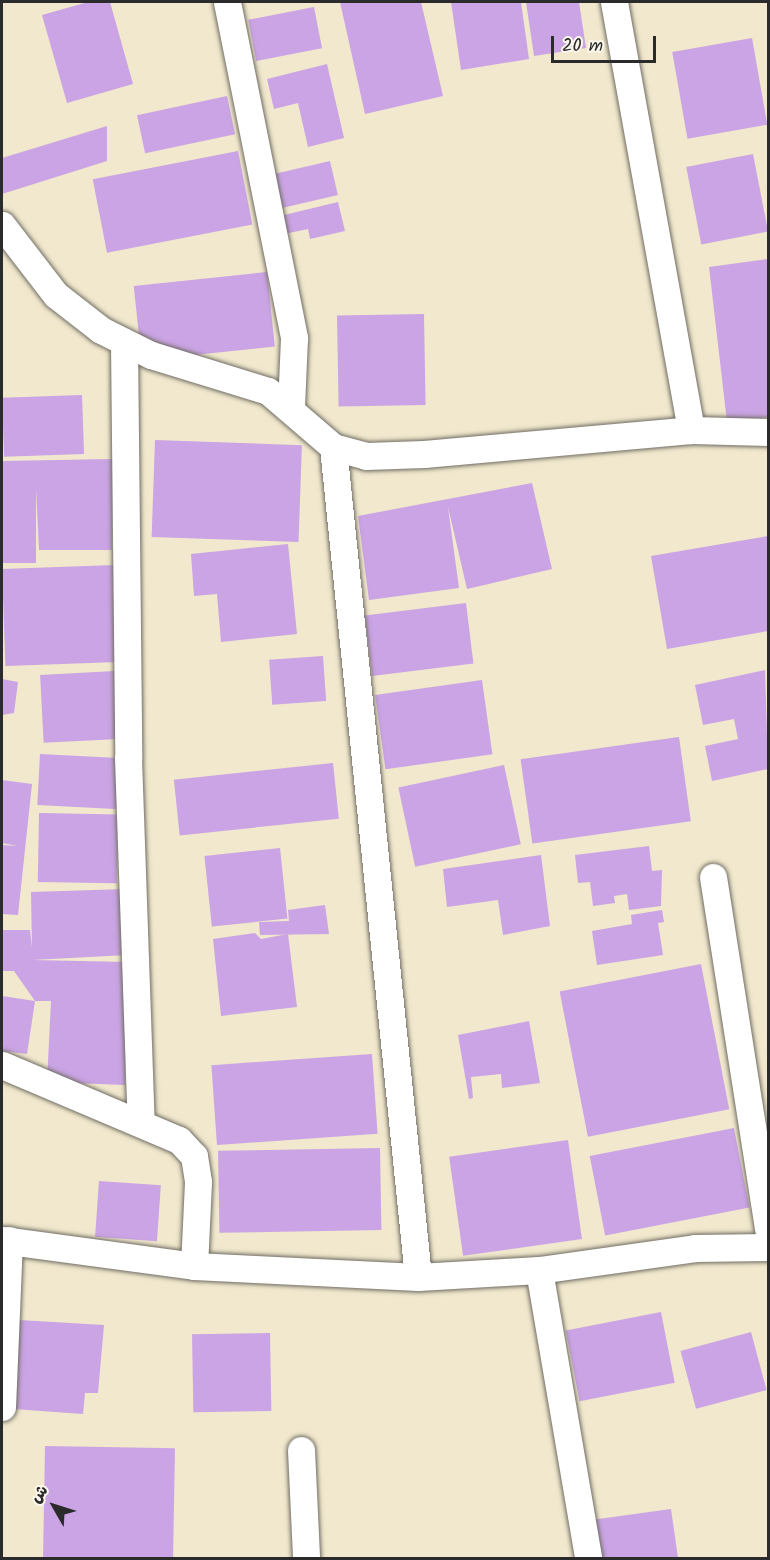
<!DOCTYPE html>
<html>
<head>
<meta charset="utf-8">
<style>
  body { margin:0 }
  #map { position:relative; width:770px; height:1560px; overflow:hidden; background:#f1e8cd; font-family:Kalam,"Playpen Sans Arabic",sans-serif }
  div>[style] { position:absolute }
  .building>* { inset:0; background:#caa4e4; transform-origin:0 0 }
  .roads { filter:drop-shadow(0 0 2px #706d64) drop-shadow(0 0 2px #706d64) }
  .minor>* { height:27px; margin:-13.5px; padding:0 13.5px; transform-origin:13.5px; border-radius:13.5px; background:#fff }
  span { translate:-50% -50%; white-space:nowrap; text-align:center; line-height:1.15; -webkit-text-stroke:5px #fbf7ec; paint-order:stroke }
  .frame { position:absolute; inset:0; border:3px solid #2b2b2b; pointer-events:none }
  .north { position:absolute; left:24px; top:1476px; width:60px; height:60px; -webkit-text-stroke:4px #fbf7ec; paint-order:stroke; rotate:309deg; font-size:16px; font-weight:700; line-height:24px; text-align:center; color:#2b2b2b }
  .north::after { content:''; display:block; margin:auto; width:21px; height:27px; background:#2b2b2b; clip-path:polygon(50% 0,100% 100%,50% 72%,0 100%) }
  .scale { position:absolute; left:551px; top:36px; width:105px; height:27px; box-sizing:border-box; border:3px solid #2b2b2b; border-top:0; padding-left:8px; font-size:18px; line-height:21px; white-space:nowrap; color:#2b2b2b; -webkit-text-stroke:4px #fbf7ec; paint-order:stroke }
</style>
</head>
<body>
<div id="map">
  <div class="building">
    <i style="clip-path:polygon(88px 2px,110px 2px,133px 84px,67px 103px,42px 15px)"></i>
    <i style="clip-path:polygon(340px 2px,421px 2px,443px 96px,365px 114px)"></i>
    <i style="clip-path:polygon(451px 2px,521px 2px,529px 59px,461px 70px)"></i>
    <i style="clip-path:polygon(526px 2px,579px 2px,586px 48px,534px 56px)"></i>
    <i style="left:314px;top:7px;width:42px;height:67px;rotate:79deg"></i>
    <i style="left:752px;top:38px;width:88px;height:81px;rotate:80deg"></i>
    <i style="clip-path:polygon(327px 64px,344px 138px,308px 147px,298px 103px,274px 109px,267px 79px)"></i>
    <i style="left:227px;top:96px;width:39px;height:92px;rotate:78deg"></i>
    <i style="clip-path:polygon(107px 126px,107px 161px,2px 194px,2px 158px)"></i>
    <i style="left:238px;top:151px;width:75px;height:148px;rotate:79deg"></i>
    <i style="left:753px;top:154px;width:79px;height:68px;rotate:79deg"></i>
    <i style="left:330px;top:161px;width:35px;height:64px;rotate:77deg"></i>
    <i style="clip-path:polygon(338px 202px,345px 231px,310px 239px,308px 229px,284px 234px,280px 216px)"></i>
    <i style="clip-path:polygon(768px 259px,768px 417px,727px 422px,709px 267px)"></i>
    <i style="left:267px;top:272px;width:75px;height:134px;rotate:84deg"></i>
    <i style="left:424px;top:314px;width:91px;height:87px;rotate:89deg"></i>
    <i style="left:82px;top:395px;width:59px;height:80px;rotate:88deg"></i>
    <i style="left:155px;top:440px;width:147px;height:97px;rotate:2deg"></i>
    <i style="clip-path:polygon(113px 459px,112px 550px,39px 550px,36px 488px,36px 563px,2px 563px,2px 461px)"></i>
    <i style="clip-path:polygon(532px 483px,552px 569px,467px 589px,448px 507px,459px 588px,369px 600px,358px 516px)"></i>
    <i style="clip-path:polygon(768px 536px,768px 631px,667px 649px,651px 556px)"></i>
    <i style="clip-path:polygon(288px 544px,297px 634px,221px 642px,217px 594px,194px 596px,191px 554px)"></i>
    <i style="left:115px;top:565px;width:97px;height:113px;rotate:88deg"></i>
    <i style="left:466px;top:603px;width:61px;height:102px;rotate:83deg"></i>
    <i style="left:323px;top:656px;width:45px;height:54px;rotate:86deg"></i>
    <i style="clip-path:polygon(765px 670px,768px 769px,712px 781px,705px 746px,738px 739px,734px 719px,703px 725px,695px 685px)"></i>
    <i style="left:115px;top:671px;width:68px;height:75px;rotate:87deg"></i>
    <i style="clip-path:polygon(2px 679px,18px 682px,14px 713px,2px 715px)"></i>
    <i style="left:482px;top:680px;width:75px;height:108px;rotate:82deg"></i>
    <i style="left:679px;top:737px;width:85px;height:160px;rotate:82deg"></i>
    <i style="left:40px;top:754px;width:88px;height:51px;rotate:3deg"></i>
    <i style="left:333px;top:763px;width:56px;height:160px;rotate:84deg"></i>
    <i style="left:504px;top:765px;width:81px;height:108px;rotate:78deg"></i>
    <i style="clip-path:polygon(2px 780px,32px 784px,18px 915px,2px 914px,2px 845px,18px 846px,2px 843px)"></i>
    <i style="left:39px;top:813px;width:79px;height:69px;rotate:1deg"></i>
    <i style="clip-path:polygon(649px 846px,652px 871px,662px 870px,661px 906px,629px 910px,627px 894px,614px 896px,615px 903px,593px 906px,590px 882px,578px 883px,575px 855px)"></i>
    <i style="left:280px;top:848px;width:71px;height:76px;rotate:84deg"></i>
    <i style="clip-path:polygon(541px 855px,550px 926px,503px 935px,498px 900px,447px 907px,443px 869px)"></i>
    <i style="clip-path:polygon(126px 889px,127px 955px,32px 960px,128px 962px,125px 1085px,47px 1082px,51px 1001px,35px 1001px,14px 971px,2px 971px,2px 930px,30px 930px,32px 948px,31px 892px)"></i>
    <i style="clip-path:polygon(325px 905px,329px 934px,260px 935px,259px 922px,289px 921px,288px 910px)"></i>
    <i style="clip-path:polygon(662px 910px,664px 922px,658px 923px,663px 955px,597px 965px,592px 931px,632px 924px,631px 915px)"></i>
    <i style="clip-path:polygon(255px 933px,261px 939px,288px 934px,297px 1007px,221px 1016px,213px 939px)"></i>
    <i style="left:701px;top:964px;width:148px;height:144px;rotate:79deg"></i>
    <i style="clip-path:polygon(2px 996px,35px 1001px,27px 1054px,2px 1051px)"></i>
    <i style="clip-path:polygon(529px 1021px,540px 1083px,502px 1088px,501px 1074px,471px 1077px,473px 1098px,469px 1099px,458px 1035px)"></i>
    <i style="left:372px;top:1054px;width:80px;height:161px;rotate:86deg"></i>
    <i style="left:734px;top:1128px;width:81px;height:147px;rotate:79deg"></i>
    <i style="left:568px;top:1140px;width:100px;height:120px;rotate:82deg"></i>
    <i style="left:380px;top:1148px;width:82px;height:162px;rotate:89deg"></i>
    <i style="left:99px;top:1181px;width:62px;height:56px;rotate:4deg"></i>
    <i style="left:661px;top:1312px;width:72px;height:97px;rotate:79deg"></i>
    <i style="clip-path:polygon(19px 1320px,104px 1325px,98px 1393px,85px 1393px,83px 1414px,13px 1409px)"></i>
    <i style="left:751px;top:1332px;width:60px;height:73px;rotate:75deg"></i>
    <i style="left:270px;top:1333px;width:78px;height:78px;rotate:89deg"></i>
    <i style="left:45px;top:1446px;width:130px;height:112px;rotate:1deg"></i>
    <i style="clip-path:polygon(671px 1509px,678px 1558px,596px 1558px,591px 1520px)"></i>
  </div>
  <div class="roads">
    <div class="minor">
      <i style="left:227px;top:2px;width:343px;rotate:78.7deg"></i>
      <i style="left:294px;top:338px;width:69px;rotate:92.5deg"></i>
      <i style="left:614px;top:2px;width:435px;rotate:79.8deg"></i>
      <i style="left:2px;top:225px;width:88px;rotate:52.4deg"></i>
      <i style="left:56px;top:295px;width:57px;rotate:37.9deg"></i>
      <i style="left:101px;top:330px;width:56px;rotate:26.6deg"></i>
      <i style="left:151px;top:355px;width:122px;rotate:17.1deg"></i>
      <i style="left:268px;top:391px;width:86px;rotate:40.7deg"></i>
      <i style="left:333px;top:447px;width:34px;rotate:15deg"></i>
      <i style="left:366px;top:456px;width:58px;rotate:-2deg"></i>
      <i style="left:424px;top:454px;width:268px;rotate:-5.1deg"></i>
      <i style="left:691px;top:430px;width:77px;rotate:1.5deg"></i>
      <i style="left:124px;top:343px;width:415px;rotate:89.4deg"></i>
      <i style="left:128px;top:758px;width:365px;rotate:88deg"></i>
      <i style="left:333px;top:447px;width:834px;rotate:84.15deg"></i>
      <i style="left:713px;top:877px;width:356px;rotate:81.1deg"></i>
      <i style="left:2px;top:1065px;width:192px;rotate:23deg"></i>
      <i style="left:179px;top:1140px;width:22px;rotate:47deg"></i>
      <i style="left:194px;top:1156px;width:26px;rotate:81deg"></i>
      <i style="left:198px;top:1182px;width:84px;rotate:92.7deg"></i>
      <i style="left:2px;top:1240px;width:194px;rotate:7.7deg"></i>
      <i style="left:194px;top:1266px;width:224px;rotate:2.8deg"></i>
      <i style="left:418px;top:1277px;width:121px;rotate:-3.3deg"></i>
      <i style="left:539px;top:1270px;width:158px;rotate:-8deg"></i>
      <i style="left:695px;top:1248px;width:73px;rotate:-0.8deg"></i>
      <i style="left:539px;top:1270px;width:292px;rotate:80.3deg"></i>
      <i style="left:2px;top:1407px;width:167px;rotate:-87.6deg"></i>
      <i style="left:301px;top:1450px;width:108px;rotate:87.3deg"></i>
    </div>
  </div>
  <div class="frame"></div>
  <div class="north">ش</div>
  <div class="scale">20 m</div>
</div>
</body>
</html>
